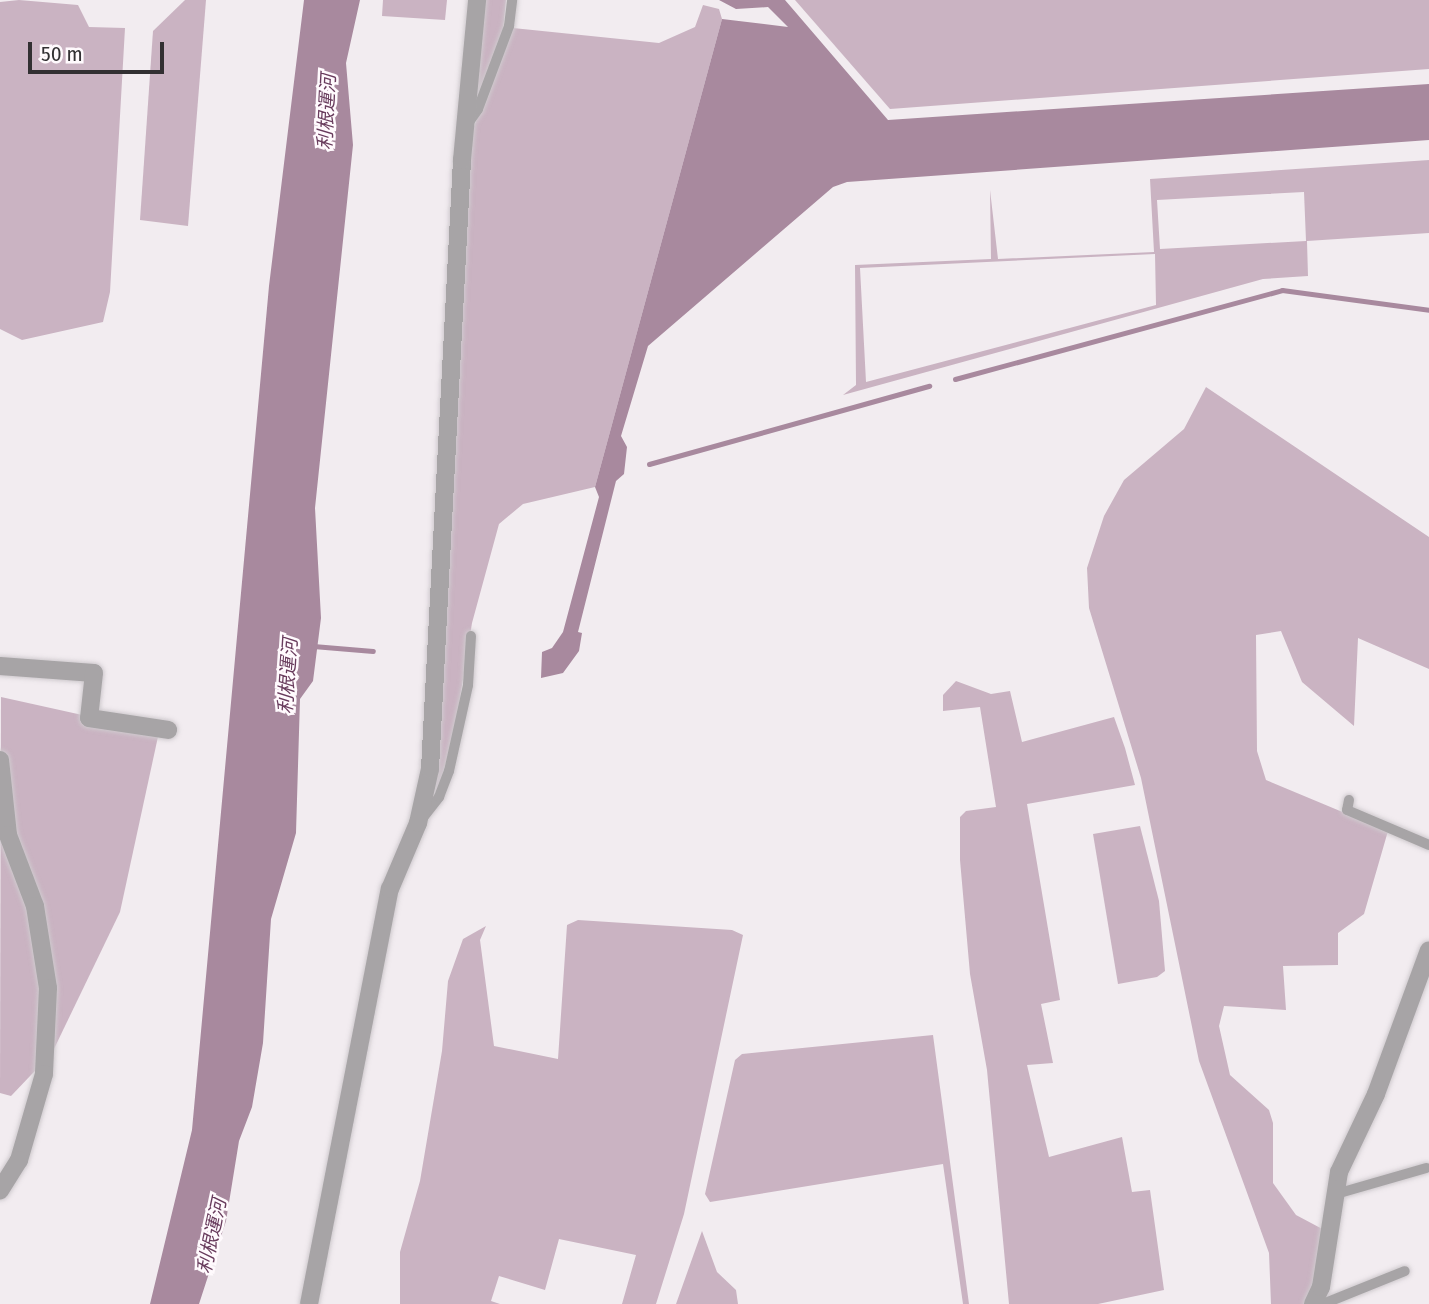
<!DOCTYPE html>
<html>
<head>
<meta charset="utf-8">
<style>
  body { margin:0 }
  #map { position:relative; width:1429px; height:1304px; overflow:hidden; background:#f2ecf0; font-family:"Fira Sans Condensed","Noto Sans JP",sans-serif }
  div>[style] { position:absolute }
  .green>* { inset:0; background:#cab3c2 }
  .water>* { inset:0; background:#a8899e }
  .stream>* { height:5px; margin:-2.5px; padding:0 2.5px; transform-origin:2.5px; border-radius:2.5px; background:#a8899e }
  .roads { filter:drop-shadow(0 0 2px #cfcace) drop-shadow(0 0 2px #cfcace) }
  .lane>* { height:10px; margin:-5px; padding:0 5px; transform-origin:5px; border-radius:5px; background:#a7a4a6 }
  .street>* { height:18px; margin:-9px; padding:0 9px; transform-origin:9px; border-radius:9px; background:#a7a4a6 }
  span { translate:-50% -50%; white-space:nowrap; text-align:center; line-height:1.15; -webkit-text-stroke:5px #fffafd; paint-order:stroke }
  .water-label { font-size:19px; color:#683b5c; font-style:italic }
  .scale { position:absolute; left:28px; top:42px; width:136px; height:32px; box-sizing:border-box; border:4px solid #323032; border-top:0; padding-left:9px; font-size:21px; line-height:24px; white-space:nowrap; color:#323032; -webkit-text-stroke:5px #fffafd; paint-order:stroke }
</style>
</head>
<body>
<div id="map">
  <div class="green">
    <i style="clip-path:polygon(19px 0,78px 5px,89px 27px,125px 28px,110px 292px,103px 322px,22px 340px,0 329px,0 2px)"></i>
    <i style="clip-path:polygon(185px 0,206px 0,188px 226px,140px 220px,153px 31px)"></i>
    <i style="clip-path:polygon(383px 0,447px 0,445px 20px,382px 16px)"></i>
    <i style="clip-path:polygon(482px 0,506px 0,503px 31px,474px 108px)"></i>
    <i style="clip-path:polygon(795px 0,1429px 0,1429px 69px,890px 109px)"></i>
    <i style="clip-path:polygon(703px 5px,719px 9px,722px 19px,595px 487px,523px 504px,499px 524px,472px 623px,455px 729px,438px 792px,430px 802px,439px 752px,471px 134px,513px 28px,659px 43px,695px 27px)"></i>
    <i style="clip-path:polygon(evenodd,1429px 160px,1429px 233px,1307px 241px,1308px 276px,1263px 279px,843px 395px,856px 385px,855px 265px,991px 259px,990px 190px,998px 259px,1154px 252px,1150px 179px,1429px 160px,1304px 192px,1306px 241px,1160px 249px,1157px 200px,1304px 192px,1429px 160px,1155px 254px,1156px 305px,866px 382px,860px 268px,1155px 254px)"></i>
    <i style="clip-path:polygon(1206px 387px,1429px 537px,1429px 669px,1358px 638px,1354px 726px,1302px 682px,1281px 631px,1256px 635px,1257px 751px,1266px 780px,1388px 831px,1364px 914px,1338px 933px,1338px 965px,1283px 966px,1286px 1010px,1224px 1006px,1219px 1026px,1230px 1075px,1269px 1110px,1273px 1123px,1273px 1183px,1296px 1215px,1328px 1232px,1310px 1304px,1271px 1304px,1269px 1253px,1199px 1061px,1141px 778px,1089px 608px,1087px 568px,1104px 516px,1124px 480px,1184px 429px)"></i>
    <i style="clip-path:polygon(956px 681px,991px 694px,1010px 691px,1022px 742px,1114px 717px,1125px 748px,1135px 785px,1027px 804px,1060px 1000px,1041px 1004px,1053px 1063px,1027px 1065px,1049px 1157px,1122px 1137px,1132px 1192px,1150px 1190px,1164px 1290px,1098px 1304px,1009px 1304px,987px 1070px,970px 974px,960px 860px,960px 817px,966px 811px,996px 807px,980px 707px,943px 711px,943px 695px)"></i>
    <i style="clip-path:polygon(1px 697px,159px 732px,120px 912px,52px 1053px,11px 1096px,0 1093px)"></i>
    <i style="clip-path:polygon(1140px 826px,1159px 901px,1165px 971px,1157px 977px,1118px 984px,1093px 834px)"></i>
    <i style="clip-path:polygon(578px 920px,732px 930px,743px 935px,684px 1214px,656px 1304px,622px 1304px,636px 1255px,559px 1239px,545px 1290px,499px 1276px,491px 1301px,500px 1304px,400px 1304px,400px 1252px,420px 1181px,442px 1051px,448px 981px,463px 939px,486px 926px,480px 940px,494px 1046px,558px 1059px,567px 925px)"></i>
    <i style="clip-path:polygon(933px 1035px,969px 1304px,963px 1304px,943px 1164px,710px 1202px,705px 1194px,735px 1060px,742px 1054px)"></i>
    <i style="clip-path:polygon(702px 1231px,717px 1272px,736px 1290px,738px 1304px,676px 1304px)"></i>
  </div>
  <div class="water">
    <i style="clip-path:polygon(304px 0,360px 0,346px 63px,353px 145px,315px 508px,321px 618px,313px 681px,300px 699px,296px 833px,271px 919px,263px 1043px,252px 1107px,239px 1141px,226px 1221px,199px 1304px,150px 1304px,192px 1130px,269px 286px)"></i>
    <i style="clip-path:polygon(719px 0,785px 0,888px 120px,1429px 84px,1429px 140px,847px 182px,833px 187px,648px 346px,621px 436px,627px 447px,624px 474px,616px 481px,578px 632px,582px 633px,579px 651px,563px 673px,541px 678px,542px 652px,552px 648px,563px 632px,599px 497px,595px 487px,722px 19px,788px 27px,768px 7px,736px 9px)"></i>
  </div>
  <div class="stream">
    <i style="left:955px;top:379px;width:339px;rotate:-15.2deg"></i>
    <i style="left:1282px;top:290px;width:148px;rotate:7.7deg"></i>
    <i style="left:649px;top:464px;width:291px;rotate:-15.6deg"></i>
    <i style="left:313px;top:646px;width:60px;rotate:4.8deg"></i>
  </div>
  <div class="roads">
    <div class="lane">
      <i style="left:467px;top:125px;width:19px;rotate:-55deg"></i>
      <i style="left:478px;top:109px;width:89px;rotate:-69.5deg"></i>
      <i style="left:509px;top:26px;width:26px;rotate:-83deg"></i>
      <i style="left:1349px;top:800px;width:10px;rotate:101deg"></i>
      <i style="left:1347px;top:810px;width:89px;rotate:23.1deg"></i>
      <i style="left:422px;top:819px;width:28px;rotate:-52deg"></i>
      <i style="left:439px;top:797px;width:28px;rotate:-69deg"></i>
      <i style="left:449px;top:771px;width:88px;rotate:-77.5deg"></i>
      <i style="left:468px;top:685px;width:49px;rotate:-86.5deg"></i>
      <i style="left:1336px;top:1194px;width:94px;rotate:-16.1deg"></i>
      <i style="left:1323px;top:1304px;width:88px;rotate:-21.9deg"></i>
    </div>
    <div class="street">
      <i style="left:0;top:666px;width:94px;rotate:4.3deg"></i>
      <i style="left:94px;top:673px;width:45px;rotate:96.3deg"></i>
      <i style="left:89px;top:718px;width:80px;rotate:8.6deg"></i>
      <i style="left:0;top:760px;width:75px;rotate:83.9deg"></i>
      <i style="left:8px;top:835px;width:76px;rotate:69.2deg"></i>
      <i style="left:35px;top:906px;width:83px;rotate:81deg"></i>
      <i style="left:48px;top:988px;width:86px;rotate:92.7deg"></i>
      <i style="left:44px;top:1074px;width:90px;rotate:106.2deg"></i>
      <i style="left:19px;top:1160px;width:36px;rotate:122deg"></i>
      <i style="left:309px;top:1304px;width:423px;rotate:-79deg"></i>
      <i style="left:390px;top:889px;width:72px;rotate:-67deg"></i>
      <i style="left:418px;top:823px;width:55px;rotate:-77.5deg"></i>
      <i style="left:430px;top:769px;width:610px;rotate:-86.99deg"></i>
      <i style="left:462px;top:160px;width:161px;rotate:-84.6deg"></i>
      <i style="left:1313px;top:1304px;width:19px;rotate:-65deg"></i>
      <i style="left:1321px;top:1287px;width:116px;rotate:-81.1deg"></i>
      <i style="left:1339px;top:1172px;width:86px;rotate:-64.6deg"></i>
      <i style="left:1376px;top:1094px;width:153px;rotate:-69.8deg"></i>
    </div>
  </div>
  <div class="water-label">
    <span style="left:327px;top:112px;rotate:-87deg">利根運河</span>
    <span style="left:288px;top:676px;rotate:-86deg">利根運河</span>
    <span style="left:212px;top:1236px;rotate:-78deg">利根運河</span>
  </div>
  <div class="scale">50 m</div>
</div>
</body>
</html>
